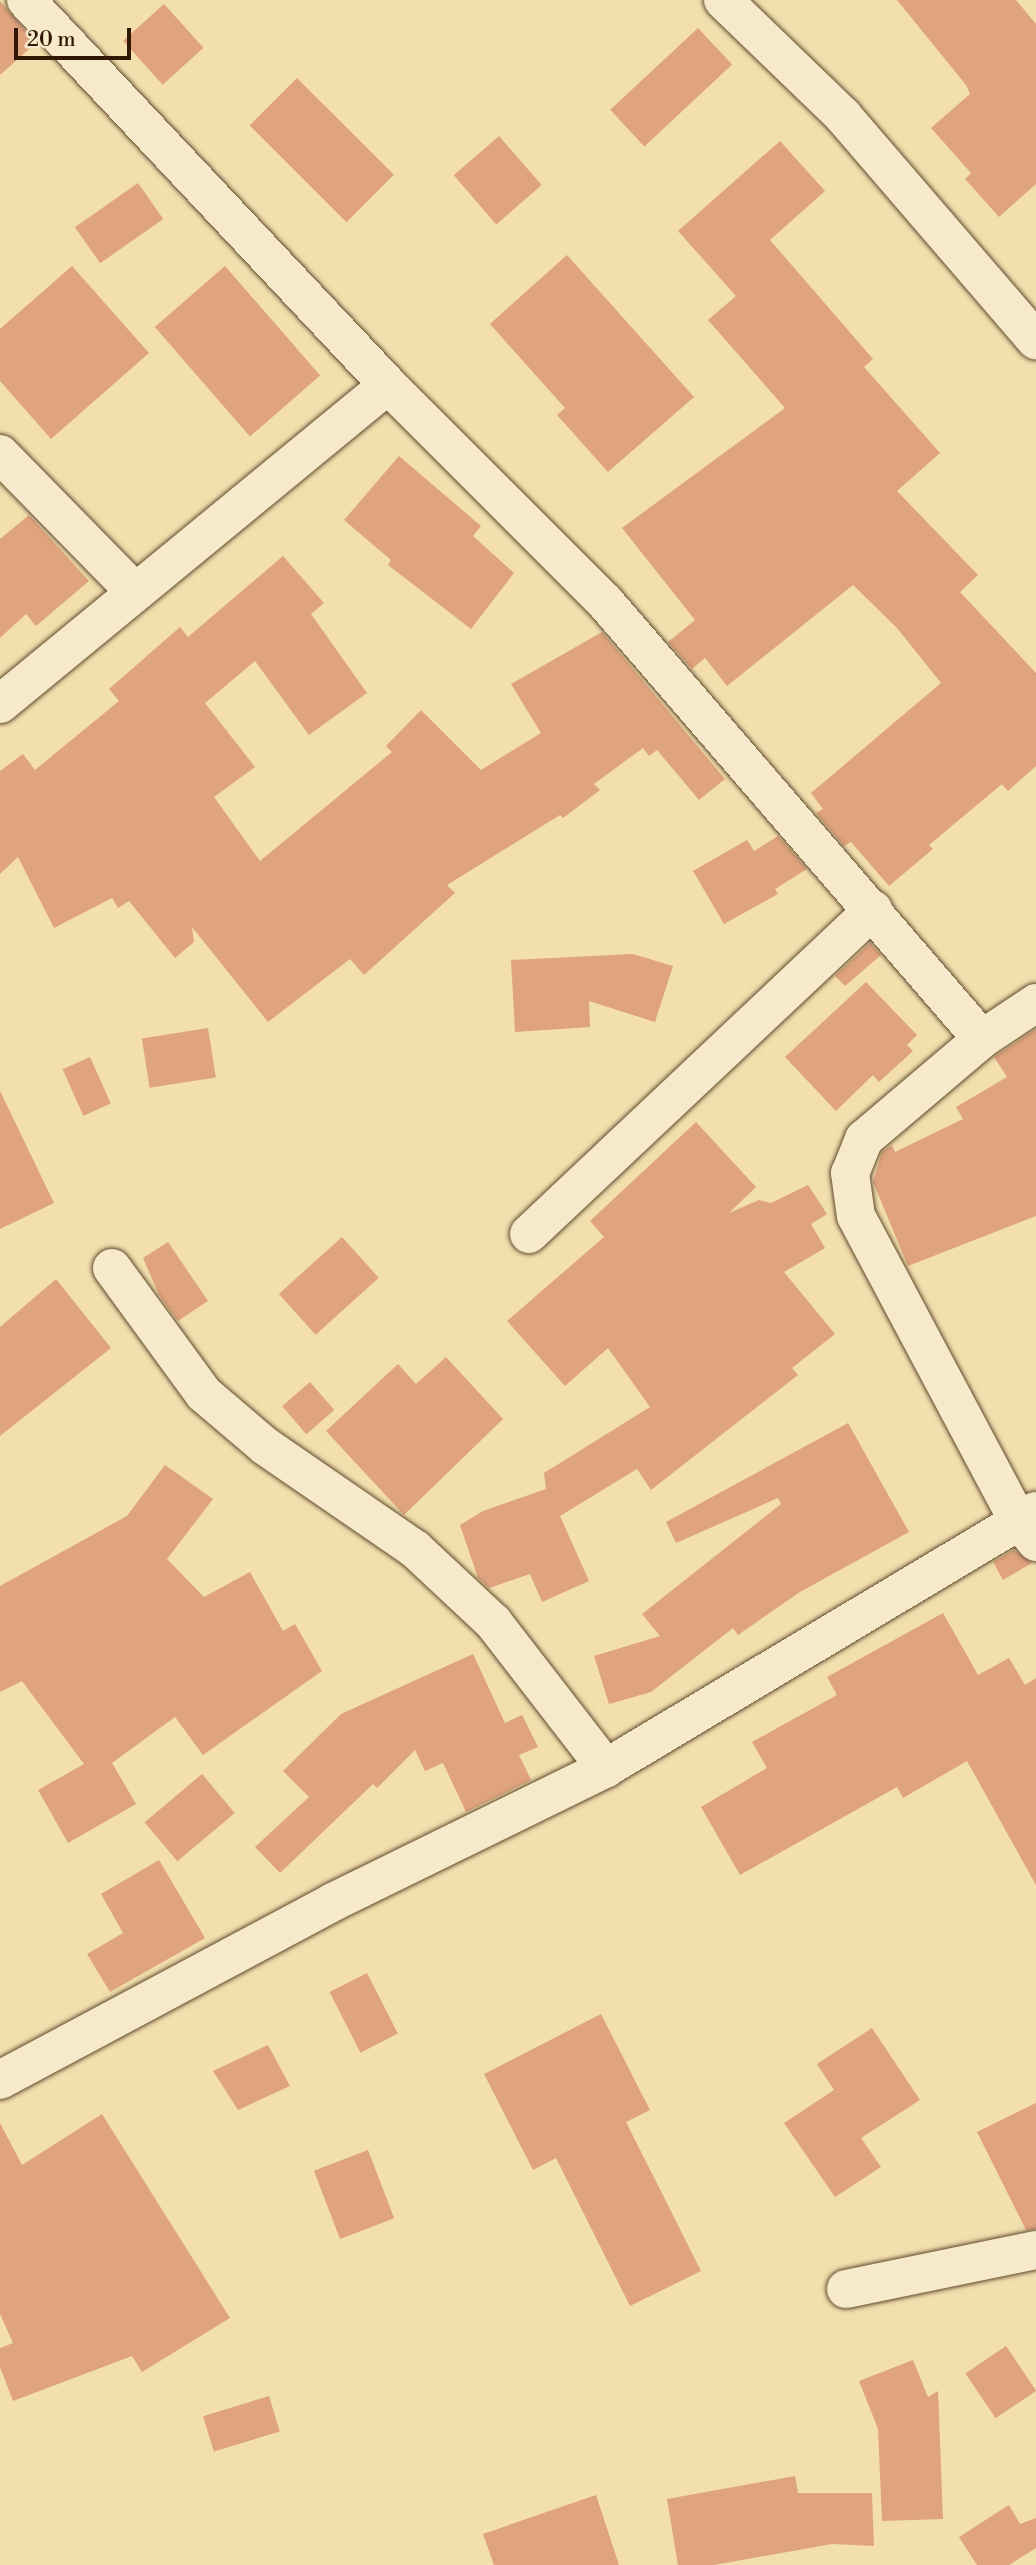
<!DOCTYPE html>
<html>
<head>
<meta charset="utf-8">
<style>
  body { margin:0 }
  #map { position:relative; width:1036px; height:2565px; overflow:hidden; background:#f2dfad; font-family:"Libre Bodoni",serif }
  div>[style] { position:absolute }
  .building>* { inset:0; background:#dfa37e; transform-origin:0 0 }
  .roads { filter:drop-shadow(0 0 2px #604a2f) drop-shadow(0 0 2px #604a2f) }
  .minor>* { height:38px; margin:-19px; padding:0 19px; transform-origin:19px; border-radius:19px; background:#f7eaca }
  span { translate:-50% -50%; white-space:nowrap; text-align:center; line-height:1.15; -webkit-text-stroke:5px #f7eaca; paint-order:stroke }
  .scale { position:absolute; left:14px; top:28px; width:117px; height:32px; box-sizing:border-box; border:4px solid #301805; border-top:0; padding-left:9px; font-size:21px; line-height:24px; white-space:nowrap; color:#301805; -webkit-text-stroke:5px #f7eaca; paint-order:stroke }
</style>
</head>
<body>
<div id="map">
  <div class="building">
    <i style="clip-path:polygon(897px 0,1016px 0,1036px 24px,1036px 184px,999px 217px,965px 179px,971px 173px,931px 128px,970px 94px,966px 85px)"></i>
    <i style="clip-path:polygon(0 1px,36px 43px,0 75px)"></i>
    <i style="left:164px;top:4px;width:59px;height:55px;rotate:48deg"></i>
    <i style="left:698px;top:28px;width:50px;height:120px;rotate:47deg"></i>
    <i style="left:297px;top:78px;width:137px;height:67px;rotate:45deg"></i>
    <i style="left:499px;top:136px;width:65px;height:60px;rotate:49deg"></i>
    <i style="clip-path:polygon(780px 141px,825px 191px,770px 240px,873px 359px,864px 367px,940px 453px,897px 491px,978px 575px,960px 592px,1036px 673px,1036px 766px,1008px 791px,1002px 784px,929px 845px,933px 849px,889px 886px,851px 842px,844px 846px,816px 813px,823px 809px,811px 793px,941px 683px,897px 628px,853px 585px,727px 686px,705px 658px,692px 669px,668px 642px,695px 620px,622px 528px,785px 408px,708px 320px,736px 296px,678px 231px)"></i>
    <i style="left:138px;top:183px;width:44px;height:77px;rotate:55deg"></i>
    <i style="clip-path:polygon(567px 255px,694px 397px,608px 472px,557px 415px,565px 408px,490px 324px)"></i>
    <i style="clip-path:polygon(72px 266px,149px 353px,51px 439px,0 381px,0 329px)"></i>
    <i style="left:225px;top:266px;width:145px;height:93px;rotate:49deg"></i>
    <i style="clip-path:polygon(399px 456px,481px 526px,473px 536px,514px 573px,471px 629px,388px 565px,391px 560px,344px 520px)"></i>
    <i style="clip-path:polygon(29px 515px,89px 581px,36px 626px,26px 614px,0 638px,0 539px)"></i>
    <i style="clip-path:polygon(283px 556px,324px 603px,311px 614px,367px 693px,309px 735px,255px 661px,205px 703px,255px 767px,214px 797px,260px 861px,392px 752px,386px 746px,421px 710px,481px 770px,541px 733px,511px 684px,602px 632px,725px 779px,699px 800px,657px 750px,649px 756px,643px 748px,594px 784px,600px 790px,563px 818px,560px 815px,447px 885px,455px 893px,364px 975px,350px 959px,268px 1022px,192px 927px,194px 942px,175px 958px,129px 901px,118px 908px,112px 898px,54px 928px,18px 857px,0 874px,0 771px,23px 754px,35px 770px,119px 701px,109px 689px,180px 627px,188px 637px)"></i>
    <i style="clip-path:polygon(778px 836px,807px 869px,775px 889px,778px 894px,724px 924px,693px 871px,747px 840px,754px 851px)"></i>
    <i style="clip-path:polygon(870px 943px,881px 955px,845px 986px,835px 976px)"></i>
    <i style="clip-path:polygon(633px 954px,673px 966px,655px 1022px,589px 1001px,590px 1027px,515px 1032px,511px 960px)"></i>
    <i style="clip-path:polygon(866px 982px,917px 1035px,907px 1045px,913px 1051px,879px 1082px,873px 1075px,836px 1111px,785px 1057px)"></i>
    <i style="left:208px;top:1028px;width:50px;height:67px;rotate:81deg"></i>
    <i style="clip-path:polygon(1036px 1029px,1036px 1216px,908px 1266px,873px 1182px,882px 1152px,892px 1145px,895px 1152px,963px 1119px,956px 1107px,1007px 1077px,994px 1057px)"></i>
    <i style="left:90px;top:1057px;width:51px;height:30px;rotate:66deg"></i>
    <i style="clip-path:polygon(0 1091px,54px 1203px,0 1229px)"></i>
    <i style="clip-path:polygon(696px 1122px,756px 1187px,729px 1213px,759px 1200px,771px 1203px,808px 1185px,827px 1214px,811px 1224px,825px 1248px,784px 1272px,835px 1334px,792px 1368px,798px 1375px,651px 1490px,637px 1469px,560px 1516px,589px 1581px,542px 1602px,530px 1574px,489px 1588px,478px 1578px,460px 1525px,483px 1511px,546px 1489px,544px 1473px,650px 1407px,608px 1348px,565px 1386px,507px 1321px,604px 1237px,590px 1221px)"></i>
    <i style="left:342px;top:1237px;width:55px;height:85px;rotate:48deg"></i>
    <i style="clip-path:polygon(168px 1242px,208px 1301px,178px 1321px,159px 1295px,143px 1258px)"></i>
    <i style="clip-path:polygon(56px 1279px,111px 1348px,0 1436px,0 1327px)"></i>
    <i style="clip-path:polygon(446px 1357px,503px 1419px,404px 1515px,326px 1431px,398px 1364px,416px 1384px)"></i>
    <i style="left:310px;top:1382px;width:37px;height:37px;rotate:49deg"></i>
    <i style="clip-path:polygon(848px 1423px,909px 1532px,800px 1592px,738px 1635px,733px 1628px,651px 1692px,609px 1704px,594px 1656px,660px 1636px,642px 1614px,781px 1504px,778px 1498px,676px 1543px,666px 1522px)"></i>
    <i style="clip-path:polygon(165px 1465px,213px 1499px,167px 1559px,204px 1597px,250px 1572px,283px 1631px,295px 1624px,322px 1671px,203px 1755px,175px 1717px,112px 1763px,136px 1804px,68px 1843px,38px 1790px,84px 1764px,22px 1681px,0 1692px,0 1586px,127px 1516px)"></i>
    <i style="clip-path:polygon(1014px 1550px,1032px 1563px,1003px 1580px,993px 1562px)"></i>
    <i style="clip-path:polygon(943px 1613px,978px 1675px,1009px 1658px,1025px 1685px,1036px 1678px,1036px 1885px,967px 1761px,903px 1798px,897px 1787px,740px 1875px,701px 1807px,767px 1768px,752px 1742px,837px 1695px,827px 1677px)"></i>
    <i style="clip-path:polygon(473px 1654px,505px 1723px,522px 1715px,538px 1747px,519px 1755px,531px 1780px,466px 1812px,443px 1763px,425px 1771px,415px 1750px,377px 1788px,373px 1784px,280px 1873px,255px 1847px,309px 1797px,283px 1771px,341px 1714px)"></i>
    <i style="left:202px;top:1774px;width:51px;height:75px;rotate:50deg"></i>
    <i style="clip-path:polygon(159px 1860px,205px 1938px,110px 1992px,87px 1954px,123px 1933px,101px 1894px)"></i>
    <i style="left:367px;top:1973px;width:68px;height:42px;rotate:63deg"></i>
    <i style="clip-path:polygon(601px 2014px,650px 2110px,626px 2122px,701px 2271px,630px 2306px,556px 2158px,533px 2170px,484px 2074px)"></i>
    <i style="clip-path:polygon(872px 2028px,920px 2100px,861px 2138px,881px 2167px,835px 2197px,784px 2123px,834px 2090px,817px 2064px)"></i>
    <i style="clip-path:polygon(268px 2045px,290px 2086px,238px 2110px,213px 2071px)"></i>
    <i style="clip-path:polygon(1036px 2103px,1036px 2229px,1026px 2230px,977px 2132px)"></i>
    <i style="clip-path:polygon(102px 2114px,230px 2318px,142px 2372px,132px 2356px,13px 2401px,0 2367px,0 2348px,13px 2343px,0 2314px,0 2123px,22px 2165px)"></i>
    <i style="left:368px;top:2150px;width:73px;height:58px;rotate:69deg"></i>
    <i style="left:1006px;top:2346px;width:54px;height:49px;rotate:56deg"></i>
    <i style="clip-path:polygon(913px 2360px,928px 2397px,938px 2391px,943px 2519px,882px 2521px,878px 2429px,859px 2381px)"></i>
    <i style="left:269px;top:2396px;width:37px;height:69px;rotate:73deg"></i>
    <i style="clip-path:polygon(795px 2476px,798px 2493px,872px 2493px,874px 2546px,832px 2544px,714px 2565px,678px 2565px,667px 2499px)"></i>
    <i style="clip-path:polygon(596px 2495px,619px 2565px,494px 2565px,483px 2534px)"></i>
    <i style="clip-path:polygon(1009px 2505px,1020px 2524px,1036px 2518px,1036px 2548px,1009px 2565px,977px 2565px,959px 2537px)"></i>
  </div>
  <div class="roads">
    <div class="minor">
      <i style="left:26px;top:0;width:528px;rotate:46.76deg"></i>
      <i style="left:388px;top:385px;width:307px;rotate:45deg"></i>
      <i style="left:605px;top:602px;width:577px;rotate:49.22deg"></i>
      <i style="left:723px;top:0;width:167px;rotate:44deg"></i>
      <i style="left:843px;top:116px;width:296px;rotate:49.3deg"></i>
      <i style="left:0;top:454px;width:192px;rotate:45.6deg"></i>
      <i style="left:0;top:704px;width:502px;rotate:-39.43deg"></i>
      <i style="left:1036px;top:1003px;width:65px;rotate:146.3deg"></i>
      <i style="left:982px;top:1039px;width:155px;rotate:139.7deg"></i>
      <i style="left:864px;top:1139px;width:37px;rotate:112deg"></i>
      <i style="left:850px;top:1173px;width:43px;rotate:82.1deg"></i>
      <i style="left:856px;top:1216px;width:343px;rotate:62deg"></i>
      <i style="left:1017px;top:1519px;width:30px;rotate:50deg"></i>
      <i style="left:529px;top:1234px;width:473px;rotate:-43.3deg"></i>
      <i style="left:112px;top:1268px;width:156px;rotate:53.9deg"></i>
      <i style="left:204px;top:1394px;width:80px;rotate:40.4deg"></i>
      <i style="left:265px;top:1446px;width:182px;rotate:34.5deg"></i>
      <i style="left:415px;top:1549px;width:107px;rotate:43.1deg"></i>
      <i style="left:493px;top:1622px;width:185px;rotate:52.3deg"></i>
      <i style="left:0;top:2080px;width:378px;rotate:-28.1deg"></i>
      <i style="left:333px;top:1902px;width:304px;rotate:-26.1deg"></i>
      <i style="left:606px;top:1768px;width:501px;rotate:-30.87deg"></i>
      <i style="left:846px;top:2289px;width:194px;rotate:-11.6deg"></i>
    </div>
  </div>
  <div class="scale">20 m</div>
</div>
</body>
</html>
